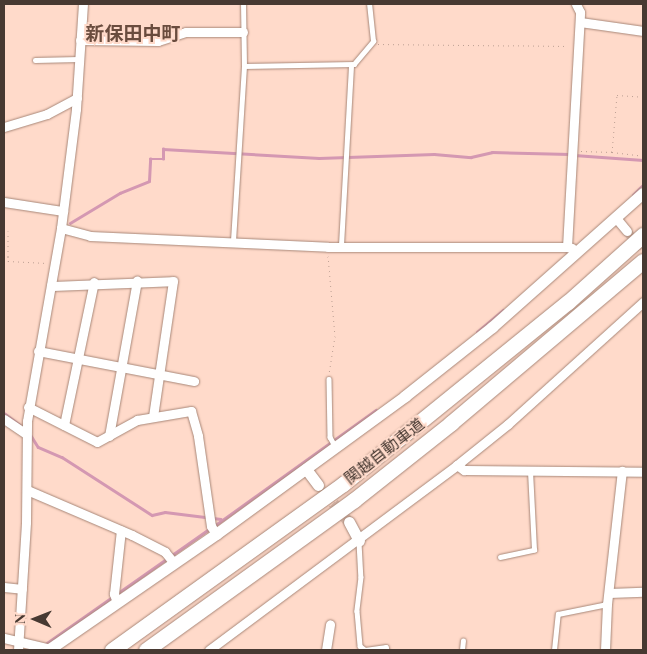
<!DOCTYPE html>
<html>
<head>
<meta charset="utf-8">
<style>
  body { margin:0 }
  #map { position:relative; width:647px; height:654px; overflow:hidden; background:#ffdaca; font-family:"Playfair Display","Noto Sans JP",serif }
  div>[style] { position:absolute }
  .stream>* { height:2.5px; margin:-1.25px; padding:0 1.25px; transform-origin:1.25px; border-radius:1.25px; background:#d498b2 }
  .street-tunnel>* { height:9px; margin-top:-4.5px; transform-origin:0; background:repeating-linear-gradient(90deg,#dabaac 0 9px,transparent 0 13.5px) }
  .secondary-tunnel>* { height:11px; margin-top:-5.5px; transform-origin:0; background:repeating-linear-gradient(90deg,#dabaac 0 11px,transparent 0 16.5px) }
  .path>* { height:1px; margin-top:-0.5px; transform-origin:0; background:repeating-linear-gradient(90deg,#bc9f93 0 1px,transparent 0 5px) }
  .roads { filter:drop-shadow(0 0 1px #a88778) drop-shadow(0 0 1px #a88778) }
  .lane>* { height:4.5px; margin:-2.25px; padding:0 2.25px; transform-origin:2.25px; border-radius:2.25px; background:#fff }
  .street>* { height:9px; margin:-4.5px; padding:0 4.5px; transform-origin:4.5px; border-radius:4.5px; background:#fff }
  .secondary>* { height:11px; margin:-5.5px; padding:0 5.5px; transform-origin:5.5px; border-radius:5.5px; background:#fff }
  .highway>* { height:15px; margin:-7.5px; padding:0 7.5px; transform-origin:7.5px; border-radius:7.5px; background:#fff }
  span { translate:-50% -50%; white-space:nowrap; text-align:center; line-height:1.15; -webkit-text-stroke:4px #ffdaca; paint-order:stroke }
  .street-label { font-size:16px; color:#473932 }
  .quarter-label { font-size:19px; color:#6a4c3e; font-weight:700 }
  .frame { position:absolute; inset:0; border:5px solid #473932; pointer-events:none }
  .north { position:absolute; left:10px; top:594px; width:50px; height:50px; -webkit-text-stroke:4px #ffdaca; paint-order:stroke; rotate:271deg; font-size:14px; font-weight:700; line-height:20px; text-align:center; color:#473932 }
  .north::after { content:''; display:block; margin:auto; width:18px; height:22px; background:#473932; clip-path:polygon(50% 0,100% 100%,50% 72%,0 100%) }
</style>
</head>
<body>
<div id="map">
  <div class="stream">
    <i style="left:574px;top:155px;width:69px;rotate:4.1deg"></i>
    <i style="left:633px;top:195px;width:14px;rotate:-45deg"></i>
    <i style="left:70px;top:223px;width:58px;rotate:-31deg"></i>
    <i style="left:120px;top:193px;width:31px;rotate:-22deg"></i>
    <i style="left:149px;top:181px;width:22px;rotate:-87deg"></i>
    <i style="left:150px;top:159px;width:13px"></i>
    <i style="left:163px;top:159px;width:10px;rotate:-90deg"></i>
    <i style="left:163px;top:149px;width:156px;rotate:3.3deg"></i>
    <i style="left:319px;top:158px;width:115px;rotate:-2deg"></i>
    <i style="left:434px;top:154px;width:37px;rotate:5deg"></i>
    <i style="left:471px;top:157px;width:22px;rotate:-13deg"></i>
    <i style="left:492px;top:152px;width:77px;rotate:1.5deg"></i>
    <i style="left:477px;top:332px;width:34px;rotate:-40deg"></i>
    <i style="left:4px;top:413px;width:20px;rotate:37deg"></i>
    <i style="left:30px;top:434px;width:15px;rotate:58deg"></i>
    <i style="left:38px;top:447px;width:26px;rotate:23deg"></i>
    <i style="left:62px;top:457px;width:107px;rotate:32.8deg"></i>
    <i style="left:152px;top:515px;width:13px;rotate:-13deg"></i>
    <i style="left:165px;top:512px;width:56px;rotate:7.1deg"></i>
    <i style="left:214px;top:526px;width:199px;rotate:-35.6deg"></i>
    <i style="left:44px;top:645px;width:202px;rotate:-35.1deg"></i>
  </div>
  <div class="street-tunnel">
    <i style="left:627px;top:231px;width:25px;rotate:50deg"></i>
  </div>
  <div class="secondary-tunnel">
    <i style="left:323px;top:490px;width:41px;rotate:50.9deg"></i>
  </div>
  <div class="path">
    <i style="left:378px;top:44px;width:190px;rotate:0.6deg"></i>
    <i style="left:581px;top:151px;width:31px;rotate:2deg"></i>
    <i style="left:612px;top:152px;width:57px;rotate:-85deg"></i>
    <i style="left:617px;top:95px;width:26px;rotate:4deg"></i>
    <i style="left:612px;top:152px;width:31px;rotate:7deg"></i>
    <i style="left:8px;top:231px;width:30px;rotate:90deg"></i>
    <i style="left:8px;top:261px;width:39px;rotate:3deg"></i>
    <i style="left:328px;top:256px;width:80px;rotate:85deg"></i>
    <i style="left:335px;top:336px;width:37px;rotate:99deg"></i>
  </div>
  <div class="roads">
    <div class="lane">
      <i style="left:35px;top:60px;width:44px;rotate:-1.3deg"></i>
      <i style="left:244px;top:66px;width:110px;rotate:-1deg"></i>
      <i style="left:354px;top:64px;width:30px;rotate:-50deg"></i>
      <i style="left:373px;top:41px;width:37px;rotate:-96deg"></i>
      <i style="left:233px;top:241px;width:175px;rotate:-86.4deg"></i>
      <i style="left:244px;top:66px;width:62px;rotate:-90.9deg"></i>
      <i style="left:341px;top:245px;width:180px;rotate:-86.8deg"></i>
      <i style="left:329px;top:379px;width:58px;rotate:89deg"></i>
      <i style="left:330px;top:437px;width:10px;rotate:61deg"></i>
      <i style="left:359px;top:542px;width:35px;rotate:87deg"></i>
      <i style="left:361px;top:577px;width:34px;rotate:97deg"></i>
      <i style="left:357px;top:611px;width:35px;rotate:85deg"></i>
      <i style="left:360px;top:646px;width:6px;rotate:39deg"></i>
      <i style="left:365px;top:650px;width:21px;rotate:-8deg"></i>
      <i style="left:386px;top:647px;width:3px;rotate:72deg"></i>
      <i style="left:500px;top:557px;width:35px;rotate:-12deg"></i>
      <i style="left:534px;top:550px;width:79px;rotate:-92.9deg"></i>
      <i style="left:462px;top:650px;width:9px;rotate:-84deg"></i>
      <i style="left:554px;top:650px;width:36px;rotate:-84deg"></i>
      <i style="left:558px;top:614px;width:50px;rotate:-11.5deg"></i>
    </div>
    <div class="street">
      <i style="left:580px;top:22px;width:64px;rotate:8.1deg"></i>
      <i style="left:80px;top:40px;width:78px;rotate:0.7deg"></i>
      <i style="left:158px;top:41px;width:29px;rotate:-18deg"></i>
      <i style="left:186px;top:32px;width:57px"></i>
      <i style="left:4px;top:127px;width:45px;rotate:-16.8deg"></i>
      <i style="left:47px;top:114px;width:34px;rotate:-28deg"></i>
      <i style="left:4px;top:202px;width:60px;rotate:8.7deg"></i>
      <i style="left:616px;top:218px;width:17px;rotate:50deg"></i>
      <i style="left:61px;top:228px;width:30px;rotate:15deg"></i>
      <i style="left:90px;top:236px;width:238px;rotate:2.6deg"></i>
      <i style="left:328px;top:247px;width:239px"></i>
      <i style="left:572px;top:248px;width:5px;rotate:-169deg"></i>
      <i style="left:567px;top:247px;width:235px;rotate:-86.8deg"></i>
      <i style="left:580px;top:12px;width:9px;rotate:-117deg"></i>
      <i style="left:51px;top:286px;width:122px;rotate:-2.3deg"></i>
      <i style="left:173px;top:281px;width:136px;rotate:98.4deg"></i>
      <i style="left:38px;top:351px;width:159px;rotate:10.9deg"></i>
      <i style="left:28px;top:407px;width:77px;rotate:26.9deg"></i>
      <i style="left:97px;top:442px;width:46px;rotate:-28.8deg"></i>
      <i style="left:137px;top:420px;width:55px;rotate:-9.5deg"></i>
      <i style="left:191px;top:411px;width:26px;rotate:74deg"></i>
      <i style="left:198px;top:436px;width:91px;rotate:81.8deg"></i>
      <i style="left:211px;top:526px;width:9px;rotate:58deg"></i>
      <i style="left:4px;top:419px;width:25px;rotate:34deg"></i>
      <i style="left:64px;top:425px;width:146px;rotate:-78.2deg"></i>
      <i style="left:109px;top:436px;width:158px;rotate:-79.8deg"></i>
      <i style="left:457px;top:465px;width:9px;rotate:36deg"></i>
      <i style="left:464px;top:470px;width:179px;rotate:0.6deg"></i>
      <i style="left:27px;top:490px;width:114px;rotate:23.2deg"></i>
      <i style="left:132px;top:535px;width:37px;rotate:27deg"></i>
      <i style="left:165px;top:552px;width:14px;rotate:51deg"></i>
      <i style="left:4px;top:587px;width:18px;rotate:6deg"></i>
      <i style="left:609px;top:593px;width:34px;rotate:-2deg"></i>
      <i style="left:117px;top:602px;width:9px;rotate:-111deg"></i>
      <i style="left:114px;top:594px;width:64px;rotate:-83.8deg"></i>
      <i style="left:4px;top:638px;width:52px;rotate:13.2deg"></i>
      <i style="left:18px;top:650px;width:128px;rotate:-86.4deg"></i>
      <i style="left:26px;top:522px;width:101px;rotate:-89.4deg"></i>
      <i style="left:27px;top:421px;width:196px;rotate:-80deg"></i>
      <i style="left:61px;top:228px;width:120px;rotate:-82.8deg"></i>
      <i style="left:76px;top:109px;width:105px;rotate:-86.2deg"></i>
      <i style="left:209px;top:650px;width:309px;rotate:-36.7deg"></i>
      <i style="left:457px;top:465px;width:65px;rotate:-38.8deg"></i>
      <i style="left:508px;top:424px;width:182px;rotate:-42.1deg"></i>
      <i style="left:326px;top:650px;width:26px;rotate:-81deg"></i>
      <i style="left:605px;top:650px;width:46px;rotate:-87.5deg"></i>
      <i style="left:607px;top:604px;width:134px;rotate:-83.6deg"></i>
    </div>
    <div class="secondary">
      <i style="left:306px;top:469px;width:20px;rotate:53deg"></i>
      <i style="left:349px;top:522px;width:21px;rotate:62deg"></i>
      <i style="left:48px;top:650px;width:204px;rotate:-34.6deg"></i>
      <i style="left:216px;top:534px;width:234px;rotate:-36.1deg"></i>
      <i style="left:405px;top:396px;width:111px;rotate:-38.4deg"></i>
      <i style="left:492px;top:327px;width:202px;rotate:-41.6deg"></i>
    </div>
    <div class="highway">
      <i style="left:112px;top:650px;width:284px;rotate:-35.7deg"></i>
      <i style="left:343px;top:484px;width:289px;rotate:-39deg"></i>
      <i style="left:568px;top:302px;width:101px;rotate:-41.8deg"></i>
      <i style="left:146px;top:650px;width:256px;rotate:-35.8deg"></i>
      <i style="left:354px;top:500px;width:124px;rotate:-38.4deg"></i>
      <i style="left:451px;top:423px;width:251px;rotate:-40.2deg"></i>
    </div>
  </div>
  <div class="street-label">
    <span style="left:384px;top:451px;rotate:-38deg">関越自動車道</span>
  </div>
  <div class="quarter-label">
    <span style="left:133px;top:33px">新保田中町</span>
  </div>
  <div class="frame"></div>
  <div class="north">N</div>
</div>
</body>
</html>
